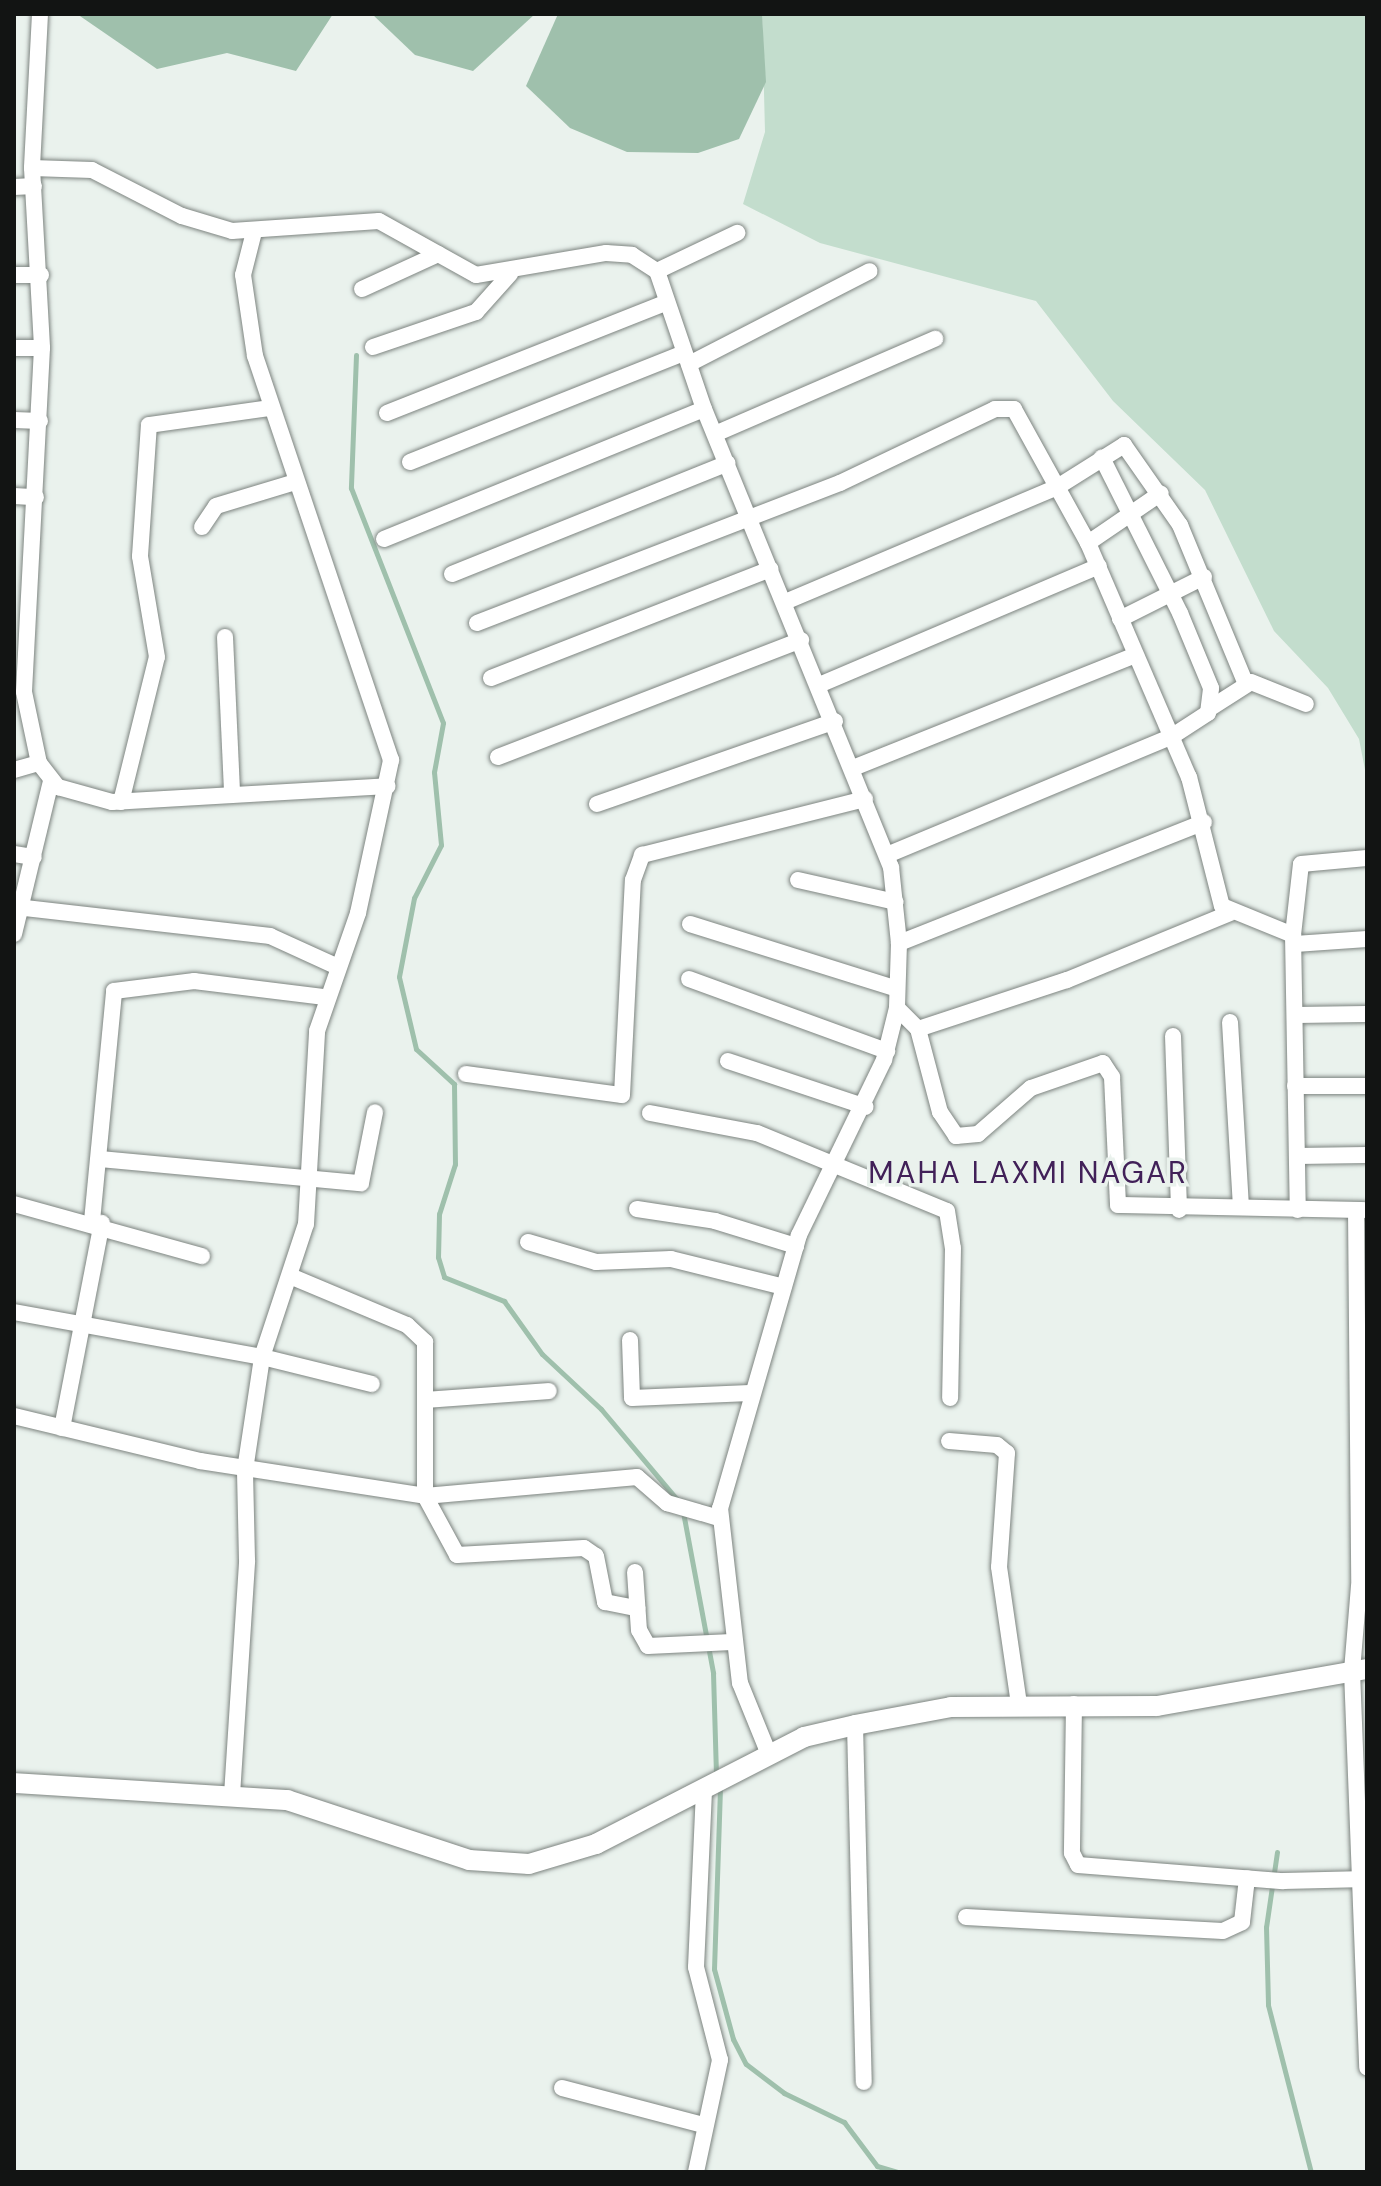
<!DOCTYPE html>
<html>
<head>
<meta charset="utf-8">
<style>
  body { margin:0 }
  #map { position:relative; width:1381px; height:2186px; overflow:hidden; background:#eaf2ed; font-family:"DM Sans",sans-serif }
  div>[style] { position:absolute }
  .green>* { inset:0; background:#c3ddcd }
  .water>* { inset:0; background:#9fc0ac }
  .stream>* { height:5px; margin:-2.5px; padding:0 2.5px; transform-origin:2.5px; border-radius:2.5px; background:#9fc0ac }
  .roads { filter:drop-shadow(0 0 2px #7d8480) drop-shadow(0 0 2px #7d8480) }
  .minor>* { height:16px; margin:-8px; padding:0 8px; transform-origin:8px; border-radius:8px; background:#fff }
  .tertiary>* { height:20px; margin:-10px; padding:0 10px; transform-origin:10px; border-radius:10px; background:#fff }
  span { translate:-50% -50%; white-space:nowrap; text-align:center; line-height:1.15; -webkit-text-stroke:7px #eaf2ed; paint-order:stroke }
  .neighbourhood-label { font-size:30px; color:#412058; letter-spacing:2px }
  .frame { position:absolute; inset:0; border:16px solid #121413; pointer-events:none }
</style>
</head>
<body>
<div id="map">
  <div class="green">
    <i style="clip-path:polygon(762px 14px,1367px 14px,1367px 780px,1359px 739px,1328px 688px,1274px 631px,1205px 490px,1113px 401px,1036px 301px,820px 243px,743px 204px,765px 132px)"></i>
  </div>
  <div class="water">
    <i style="clip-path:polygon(77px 14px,333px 14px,296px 71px,227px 53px,157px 69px)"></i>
    <i style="clip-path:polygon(372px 14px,535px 14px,473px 71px,415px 55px)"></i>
    <i style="clip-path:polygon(558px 14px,762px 14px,766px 82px,739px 139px,698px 153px,627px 152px,570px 128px,526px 86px)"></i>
  </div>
  <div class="stream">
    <i style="left:356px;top:355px;width:133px;rotate:92.2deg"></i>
    <i style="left:351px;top:488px;width:252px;rotate:68.6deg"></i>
    <i style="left:443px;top:723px;width:50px;rotate:100.4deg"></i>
    <i style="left:434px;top:772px;width:73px;rotate:84.5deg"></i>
    <i style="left:441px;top:845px;width:59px;rotate:117deg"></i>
    <i style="left:414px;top:898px;width:80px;rotate:100.8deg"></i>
    <i style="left:399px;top:977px;width:74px;rotate:76.7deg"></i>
    <i style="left:416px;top:1049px;width:52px;rotate:42.6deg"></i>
    <i style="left:454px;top:1084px;width:80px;rotate:89.3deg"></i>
    <i style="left:455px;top:1164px;width:52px;rotate:107.7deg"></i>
    <i style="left:439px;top:1214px;width:43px;rotate:91.3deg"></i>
    <i style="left:438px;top:1257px;width:21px;rotate:73deg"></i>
    <i style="left:444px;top:1277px;width:65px;rotate:21.8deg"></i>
    <i style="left:504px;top:1301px;width:65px;rotate:54.4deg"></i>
    <i style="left:542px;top:1354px;width:81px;rotate:43deg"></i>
    <i style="left:601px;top:1409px;width:123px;rotate:50deg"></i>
    <i style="left:683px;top:1512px;width:164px;rotate:79.4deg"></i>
    <i style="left:713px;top:1673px;width:102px;rotate:88.3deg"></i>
    <i style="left:720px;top:1788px;width:181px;rotate:91.9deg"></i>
    <i style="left:714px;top:1969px;width:73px;rotate:74.8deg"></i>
    <i style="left:733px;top:2039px;width:28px;rotate:63deg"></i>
    <i style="left:746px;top:2064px;width:48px;rotate:37.3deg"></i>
    <i style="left:784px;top:2093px;width:67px;rotate:25.8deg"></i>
    <i style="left:844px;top:2122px;width:55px;rotate:53.1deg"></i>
    <i style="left:877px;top:2166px;width:22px;rotate:16deg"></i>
    <i style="left:1277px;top:1852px;width:76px;rotate:98.3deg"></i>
    <i style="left:1266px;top:1927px;width:78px;rotate:88.5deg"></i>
    <i style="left:1268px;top:2005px;width:172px;rotate:75.6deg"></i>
  </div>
  <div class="roads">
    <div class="minor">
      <i style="left:40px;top:14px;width:154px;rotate:93deg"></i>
      <i style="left:32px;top:168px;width:180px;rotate:86.8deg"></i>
      <i style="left:42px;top:348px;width:344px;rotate:93deg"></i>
      <i style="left:24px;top:692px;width:73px;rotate:78.1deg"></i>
      <i style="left:39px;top:763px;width:31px;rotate:52deg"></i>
      <i style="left:58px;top:787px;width:56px;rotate:15.5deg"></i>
      <i style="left:112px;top:802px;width:276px;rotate:-3.3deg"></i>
      <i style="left:32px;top:168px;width:60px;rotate:1.9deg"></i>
      <i style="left:92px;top:170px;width:101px;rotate:27.1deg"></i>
      <i style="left:182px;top:216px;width:52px;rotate:16.7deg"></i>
      <i style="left:232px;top:231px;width:147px;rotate:-3.9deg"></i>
      <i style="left:379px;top:221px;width:111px;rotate:29.1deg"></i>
      <i style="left:476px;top:275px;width:132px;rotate:-9.6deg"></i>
      <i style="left:606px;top:253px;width:26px;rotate:4deg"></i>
      <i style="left:632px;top:255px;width:30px;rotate:33deg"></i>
      <i style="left:657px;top:271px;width:146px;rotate:71.2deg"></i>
      <i style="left:704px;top:409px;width:495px;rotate:67.8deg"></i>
      <i style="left:891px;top:867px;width:76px;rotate:84deg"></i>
      <i style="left:899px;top:943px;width:65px;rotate:91.8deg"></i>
      <i style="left:897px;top:1008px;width:54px;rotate:104deg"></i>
      <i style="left:884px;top:1060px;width:195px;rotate:115.9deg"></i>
      <i style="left:799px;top:1235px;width:284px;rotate:106.1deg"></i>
      <i style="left:720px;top:1508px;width:176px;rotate:83.5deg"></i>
      <i style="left:740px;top:1683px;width:74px;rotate:67.9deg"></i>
      <i style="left:14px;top:187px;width:20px;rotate:-3deg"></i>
      <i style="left:657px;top:271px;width:89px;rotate:-25.4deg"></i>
      <i style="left:14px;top:275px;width:27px"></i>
      <i style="left:362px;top:289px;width:84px;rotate:-24.7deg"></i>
      <i style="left:373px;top:347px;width:109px;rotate:-18.8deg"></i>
      <i style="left:476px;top:312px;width:51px;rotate:-48.2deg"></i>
      <i style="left:14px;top:348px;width:28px"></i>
      <i style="left:689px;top:364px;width:203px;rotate:-27.2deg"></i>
      <i style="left:387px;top:413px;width:301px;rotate:-21.6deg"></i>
      <i style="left:14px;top:420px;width:26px;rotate:2deg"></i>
      <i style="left:715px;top:434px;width:240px;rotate:-23.4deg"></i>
      <i style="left:410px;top:462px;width:295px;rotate:-21.7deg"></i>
      <i style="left:14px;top:496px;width:22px;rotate:3deg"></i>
      <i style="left:202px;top:527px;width:25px;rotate:-56deg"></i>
      <i style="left:216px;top:506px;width:79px;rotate:-16.8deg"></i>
      <i style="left:384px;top:539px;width:345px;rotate:-22.1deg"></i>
      <i style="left:1088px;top:543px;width:88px;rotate:-34.4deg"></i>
      <i style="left:452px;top:574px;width:297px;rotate:-21.9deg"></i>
      <i style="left:785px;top:602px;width:298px;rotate:-22.9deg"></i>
      <i style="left:1059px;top:486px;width:77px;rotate:-32.2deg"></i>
      <i style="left:1124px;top:445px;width:98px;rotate:55deg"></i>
      <i style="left:1180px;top:525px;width:170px;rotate:67.5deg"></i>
      <i style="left:1120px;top:619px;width:94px;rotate:-26.6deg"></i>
      <i style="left:477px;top:623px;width:389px;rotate:-21.1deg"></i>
      <i style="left:840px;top:483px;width:172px;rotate:-25.5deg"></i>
      <i style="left:995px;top:409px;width:19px"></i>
      <i style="left:1014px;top:409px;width:153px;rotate:61.1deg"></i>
      <i style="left:1088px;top:543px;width:255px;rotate:66.7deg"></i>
      <i style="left:1189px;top:777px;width:133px;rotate:75.7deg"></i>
      <i style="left:1222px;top:906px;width:77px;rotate:22.2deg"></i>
      <i style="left:1293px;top:935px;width:275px;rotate:89deg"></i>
      <i style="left:225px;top:637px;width:157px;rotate:87.4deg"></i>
      <i style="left:491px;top:678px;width:300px;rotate:-21.3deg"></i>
      <i style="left:819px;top:685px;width:304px;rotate:-23deg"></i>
      <i style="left:1212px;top:707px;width:46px;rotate:-32.7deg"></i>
      <i style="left:1251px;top:682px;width:59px;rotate:21.8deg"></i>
      <i style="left:498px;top:757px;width:325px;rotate:-21.1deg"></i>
      <i style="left:853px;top:768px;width:304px;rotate:-21.8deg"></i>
      <i style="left:14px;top:770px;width:26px;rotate:-16deg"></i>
      <i style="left:121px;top:802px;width:149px;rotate:-76.1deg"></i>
      <i style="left:157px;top:657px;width:102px;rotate:-99.6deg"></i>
      <i style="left:140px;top:556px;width:131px;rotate:-86.1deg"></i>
      <i style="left:149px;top:425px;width:122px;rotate:-8deg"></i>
      <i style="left:597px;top:804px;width:252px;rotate:-19.2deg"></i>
      <i style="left:14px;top:854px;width:20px;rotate:9deg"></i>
      <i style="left:887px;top:855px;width:308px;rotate:-22.6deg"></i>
      <i style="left:1171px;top:737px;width:44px;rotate:-33deg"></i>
      <i style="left:1208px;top:713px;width:25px;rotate:-83deg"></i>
      <i style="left:1211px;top:688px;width:81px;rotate:-112.5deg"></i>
      <i style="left:1180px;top:613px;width:174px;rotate:-116.7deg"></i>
      <i style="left:798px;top:880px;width:100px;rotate:12.7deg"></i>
      <i style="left:25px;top:908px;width:247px;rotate:6.5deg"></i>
      <i style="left:270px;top:936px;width:75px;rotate:24.5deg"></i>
      <i style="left:690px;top:924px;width:217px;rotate:17.4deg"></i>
      <i style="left:14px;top:934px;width:157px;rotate:-76.4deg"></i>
      <i style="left:1293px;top:935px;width:71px;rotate:-83.6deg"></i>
      <i style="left:1301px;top:864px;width:66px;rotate:-5.2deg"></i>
      <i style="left:899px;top:943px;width:328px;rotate:-21.6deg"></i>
      <i style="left:1295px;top:944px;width:72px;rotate:-4deg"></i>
      <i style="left:689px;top:979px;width:211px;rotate:20deg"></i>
      <i style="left:897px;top:1008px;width:30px;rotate:45deg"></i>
      <i style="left:918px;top:1029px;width:86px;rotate:75.2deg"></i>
      <i style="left:940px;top:1112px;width:29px;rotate:56deg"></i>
      <i style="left:956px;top:1136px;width:22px;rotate:-5deg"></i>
      <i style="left:978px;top:1134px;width:70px;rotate:-41deg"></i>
      <i style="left:1031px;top:1088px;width:76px;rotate:-19.1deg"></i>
      <i style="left:1103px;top:1063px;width:17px;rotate:57deg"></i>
      <i style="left:1112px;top:1077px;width:128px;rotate:87.3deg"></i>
      <i style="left:1118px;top:1205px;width:246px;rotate:1.2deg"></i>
      <i style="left:1296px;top:1015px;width:71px;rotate:-0.8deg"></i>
      <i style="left:1230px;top:1022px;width:185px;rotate:86.6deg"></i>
      <i style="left:918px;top:1029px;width:157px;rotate:-18.2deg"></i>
      <i style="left:1067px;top:980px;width:176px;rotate:-22.3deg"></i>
      <i style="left:1173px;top:1036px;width:174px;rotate:88deg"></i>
      <i style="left:728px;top:1061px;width:145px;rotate:18.4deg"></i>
      <i style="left:466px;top:1074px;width:157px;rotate:7.7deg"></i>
      <i style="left:622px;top:1095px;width:215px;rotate:-87.1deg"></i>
      <i style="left:633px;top:880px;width:27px;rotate:-70deg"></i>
      <i style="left:642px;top:855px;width:230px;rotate:-14.1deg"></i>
      <i style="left:1295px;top:1086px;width:72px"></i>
      <i style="left:650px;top:1113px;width:109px;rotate:10.6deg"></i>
      <i style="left:757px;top:1133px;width:205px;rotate:22.3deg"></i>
      <i style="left:947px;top:1211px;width:37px;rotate:81deg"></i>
      <i style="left:953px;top:1248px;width:150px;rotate:91.1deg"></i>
      <i style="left:1297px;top:1156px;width:70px;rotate:-0.8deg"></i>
      <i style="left:100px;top:1159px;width:262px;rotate:5.3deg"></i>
      <i style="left:361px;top:1183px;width:72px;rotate:-78.8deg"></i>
      <i style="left:14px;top:1204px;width:195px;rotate:15.5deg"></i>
      <i style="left:637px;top:1209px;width:79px;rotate:8.7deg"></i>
      <i style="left:715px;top:1221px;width:85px;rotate:17.2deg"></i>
      <i style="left:1356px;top:1210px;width:376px;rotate:89.5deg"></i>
      <i style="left:1359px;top:1586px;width:85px;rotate:94.7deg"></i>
      <i style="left:1352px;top:1671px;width:397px;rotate:87.8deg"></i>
      <i style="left:92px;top:1221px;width:231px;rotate:-84.5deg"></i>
      <i style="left:114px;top:991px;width:81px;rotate:-7.1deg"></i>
      <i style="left:194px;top:981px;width:132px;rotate:7deg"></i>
      <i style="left:528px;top:1242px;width:71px;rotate:16.4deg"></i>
      <i style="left:596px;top:1262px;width:75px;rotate:-2.3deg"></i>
      <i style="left:671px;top:1259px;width:116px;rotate:13.9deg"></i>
      <i style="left:290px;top:1276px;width:127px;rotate:22.7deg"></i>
      <i style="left:407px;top:1325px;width:25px;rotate:43deg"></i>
      <i style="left:425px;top:1342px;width:154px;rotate:90deg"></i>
      <i style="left:425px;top:1496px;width:67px;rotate:61.5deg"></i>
      <i style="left:457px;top:1555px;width:127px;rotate:-3.2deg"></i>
      <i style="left:584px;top:1548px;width:14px;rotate:34deg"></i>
      <i style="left:596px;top:1556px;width:47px;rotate:78.9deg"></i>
      <i style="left:605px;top:1602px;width:33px;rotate:11deg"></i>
      <i style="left:14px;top:1312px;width:252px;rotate:10.3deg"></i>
      <i style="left:262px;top:1357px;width:140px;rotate:-71.7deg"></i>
      <i style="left:306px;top:1224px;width:193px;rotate:-86.7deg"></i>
      <i style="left:317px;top:1031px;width:125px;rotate:-70.8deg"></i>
      <i style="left:358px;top:913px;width:157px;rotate:-77.8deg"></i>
      <i style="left:391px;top:760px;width:426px;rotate:-108.6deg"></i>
      <i style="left:255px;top:356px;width:82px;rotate:-98.4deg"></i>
      <i style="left:243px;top:275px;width:44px;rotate:-75.7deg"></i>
      <i style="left:630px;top:1340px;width:58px;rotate:88deg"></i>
      <i style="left:632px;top:1398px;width:118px;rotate:-2.4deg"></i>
      <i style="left:426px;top:1400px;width:123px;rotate:-4.2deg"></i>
      <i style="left:14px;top:1416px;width:191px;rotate:13.6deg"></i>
      <i style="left:200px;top:1461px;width:228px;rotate:8.8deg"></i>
      <i style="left:425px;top:1496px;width:213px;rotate:-5.1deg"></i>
      <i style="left:637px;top:1477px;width:40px;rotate:41deg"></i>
      <i style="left:667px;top:1503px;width:54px;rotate:16.1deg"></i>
      <i style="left:62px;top:1428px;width:209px;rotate:-79deg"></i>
      <i style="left:949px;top:1441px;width:48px;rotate:4.8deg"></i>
      <i style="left:997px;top:1445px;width:13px;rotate:39deg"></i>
      <i style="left:1007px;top:1453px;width:114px;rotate:94deg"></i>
      <i style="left:999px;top:1567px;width:138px;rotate:81.7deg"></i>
      <i style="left:635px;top:1572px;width:58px;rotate:86.1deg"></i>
      <i style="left:639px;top:1630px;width:18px;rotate:61deg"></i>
      <i style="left:648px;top:1646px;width:84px;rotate:-2.7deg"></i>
      <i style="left:1074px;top:1704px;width:149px;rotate:90.8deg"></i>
      <i style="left:1072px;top:1853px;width:13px;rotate:63deg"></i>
      <i style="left:1078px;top:1865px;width:206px;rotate:4.5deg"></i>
      <i style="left:1283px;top:1881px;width:84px;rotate:-1.4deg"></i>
      <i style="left:855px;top:1725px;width:357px;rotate:88.6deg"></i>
      <i style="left:232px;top:1795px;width:235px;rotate:-86.3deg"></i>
      <i style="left:247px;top:1560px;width:90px;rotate:-91.3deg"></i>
      <i style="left:245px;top:1470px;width:114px;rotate:-81.4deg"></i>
      <i style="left:262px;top:1357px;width:113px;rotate:13.8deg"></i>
      <i style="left:966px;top:1917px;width:257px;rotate:3.1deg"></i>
      <i style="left:1223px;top:1931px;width:21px;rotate:-25deg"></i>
      <i style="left:1242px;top:1922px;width:44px;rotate:-83.5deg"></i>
      <i style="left:562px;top:2088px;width:146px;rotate:14.7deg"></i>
      <i style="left:696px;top:2172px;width:115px;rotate:-77.9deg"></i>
      <i style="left:720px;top:2060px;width:96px;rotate:-104.5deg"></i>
      <i style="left:696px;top:1967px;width:179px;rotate:-87.4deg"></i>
    </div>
    <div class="tertiary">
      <i style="left:14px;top:1783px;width:274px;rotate:3.6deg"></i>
      <i style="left:287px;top:1800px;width:192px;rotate:18.2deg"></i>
      <i style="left:469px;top:1860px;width:60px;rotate:3.8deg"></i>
      <i style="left:529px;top:1864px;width:70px;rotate:-16.6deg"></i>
      <i style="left:596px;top:1844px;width:234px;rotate:-27.2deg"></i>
      <i style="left:804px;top:1737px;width:52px;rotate:-13.2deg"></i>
      <i style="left:855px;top:1725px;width:98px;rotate:-10.6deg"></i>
      <i style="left:951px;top:1707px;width:206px;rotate:-0.3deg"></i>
      <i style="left:1157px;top:1706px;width:213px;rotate:-10deg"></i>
    </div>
  </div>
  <div class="neighbourhood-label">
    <span style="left:1028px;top:1173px">MAHA LAXMI NAGAR</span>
  </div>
  <div class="frame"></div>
</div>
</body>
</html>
